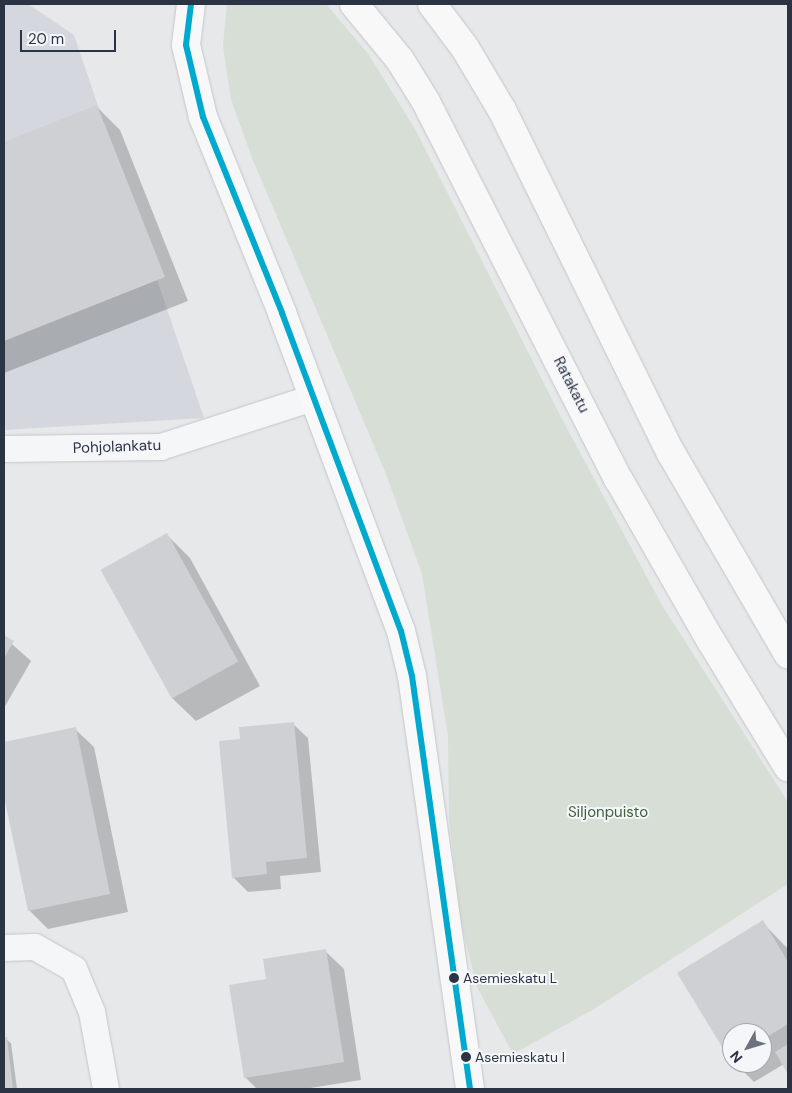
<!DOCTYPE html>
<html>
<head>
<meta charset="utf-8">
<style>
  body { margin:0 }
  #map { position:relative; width:792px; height:1093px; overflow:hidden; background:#e6e8ea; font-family:"DM Sans",sans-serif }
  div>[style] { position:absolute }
  .built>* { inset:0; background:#d4d7dd }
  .green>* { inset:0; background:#d6ded6 }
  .shadow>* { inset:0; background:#0003 }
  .building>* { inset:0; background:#ced0d3; transform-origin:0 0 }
  .roads { filter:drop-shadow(0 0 1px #c4c6c8) drop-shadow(0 0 1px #c4c6c8) }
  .street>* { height:26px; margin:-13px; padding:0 13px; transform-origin:13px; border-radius:13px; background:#f5f6f7 }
  .secondary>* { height:28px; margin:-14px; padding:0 14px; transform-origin:14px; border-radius:14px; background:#f8f8f8 }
  .bus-1>* { height:6px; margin:-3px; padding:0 3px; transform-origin:3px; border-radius:3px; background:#00a9ce }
  .dots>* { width:14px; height:14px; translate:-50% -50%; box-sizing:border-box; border:2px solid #f4f6f9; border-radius:50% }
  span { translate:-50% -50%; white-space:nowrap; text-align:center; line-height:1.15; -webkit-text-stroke:4px #f4f6f9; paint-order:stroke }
  .bus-label { font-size:14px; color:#2b3445 }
  .left { translate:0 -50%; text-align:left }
  .street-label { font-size:15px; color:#2b3445 }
  .park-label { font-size:15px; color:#3f6138 }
  .frame { position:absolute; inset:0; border:5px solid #2b3445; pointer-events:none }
  .north { position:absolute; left:722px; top:1023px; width:50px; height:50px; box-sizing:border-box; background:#f4f6f9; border:1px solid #a4a8b1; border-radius:50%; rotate:231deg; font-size:14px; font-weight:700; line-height:20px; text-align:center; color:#2b3445 }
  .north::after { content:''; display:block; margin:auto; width:18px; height:22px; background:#6c737f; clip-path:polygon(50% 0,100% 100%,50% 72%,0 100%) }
  .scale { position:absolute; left:20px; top:30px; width:96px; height:22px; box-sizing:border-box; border:2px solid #2b3445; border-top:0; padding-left:6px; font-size:15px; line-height:18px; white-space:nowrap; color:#2b3445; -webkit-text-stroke:4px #f4f6f9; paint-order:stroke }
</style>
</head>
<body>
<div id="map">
  <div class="built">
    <i style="clip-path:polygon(4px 4px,28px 4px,74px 35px,204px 418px,4px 430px)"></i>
  </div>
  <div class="green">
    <i style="clip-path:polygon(227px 4px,326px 4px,369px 55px,415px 129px,562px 419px,663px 607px,788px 802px,788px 884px,594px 1009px,513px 1054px,477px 987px,460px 919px,449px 820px,448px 736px,422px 574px,386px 474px,252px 158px,231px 99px,223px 46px)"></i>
  </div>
  <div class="shadow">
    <i style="clip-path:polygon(97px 107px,120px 130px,188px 301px,4px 373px,4px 143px)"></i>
    <i style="clip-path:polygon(167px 535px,190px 558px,260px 686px,196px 721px,172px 698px)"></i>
    <i style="clip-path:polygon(4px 637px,31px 661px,4px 708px)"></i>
    <i style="clip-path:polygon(293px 724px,308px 738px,321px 872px,280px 876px,281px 889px,248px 892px,233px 877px,241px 740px)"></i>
    <i style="clip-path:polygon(75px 729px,94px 747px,128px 912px,48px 929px,29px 910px,4px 790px,4px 744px)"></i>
    <i style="clip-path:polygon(762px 922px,788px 949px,788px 1071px,784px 1064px,754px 1082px,735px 1063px,762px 1063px,762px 1033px,732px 1033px,732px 1060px,678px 973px)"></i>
    <i style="clip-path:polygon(325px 951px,344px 969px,361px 1080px,304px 1089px,257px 1089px,245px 1077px,268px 980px)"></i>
    <i style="clip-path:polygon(4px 1038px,11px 1043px,17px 1089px,4px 1089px)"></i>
  </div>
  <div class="building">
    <i style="clip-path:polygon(97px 105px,165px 277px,4px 341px,4px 142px)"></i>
    <i style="left:167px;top:533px;width:147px;height:76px;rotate:61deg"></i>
    <i style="clip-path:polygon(4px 635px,14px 641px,4px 658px)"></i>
    <i style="clip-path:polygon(294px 722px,307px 858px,266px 862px,267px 874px,232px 878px,219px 741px,240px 739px,239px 727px)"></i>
    <i style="clip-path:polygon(76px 727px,110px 894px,28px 911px,4px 796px,4px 742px)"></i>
    <i style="clip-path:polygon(763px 920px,788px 962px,788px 1024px,762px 1040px,762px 1033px,732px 1033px,730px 1060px,677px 973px)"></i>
    <i style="clip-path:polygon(326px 949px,344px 1062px,244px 1078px,229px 985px,266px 979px,263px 959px)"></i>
    <i style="clip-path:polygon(4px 1037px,7px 1037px,13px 1089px,4px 1089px)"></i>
    <i style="clip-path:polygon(788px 1044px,788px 1074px,775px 1052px)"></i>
  </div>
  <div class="roads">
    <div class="street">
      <i style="left:4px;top:449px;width:157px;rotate:-0.7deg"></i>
      <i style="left:161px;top:447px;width:160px;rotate:-17.9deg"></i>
      <i style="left:4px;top:948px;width:31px;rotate:-2deg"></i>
      <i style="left:35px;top:947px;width:45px;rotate:29.4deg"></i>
      <i style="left:74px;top:969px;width:47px;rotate:67.3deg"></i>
      <i style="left:92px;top:1012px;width:78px;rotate:79.7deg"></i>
    </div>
    <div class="secondary">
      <i style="left:191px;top:4px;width:41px;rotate:97deg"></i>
      <i style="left:186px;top:45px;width:74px;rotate:76.7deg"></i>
      <i style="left:203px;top:117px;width:211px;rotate:68deg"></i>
      <i style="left:282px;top:313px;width:340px;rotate:69.5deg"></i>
      <i style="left:401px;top:631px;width:46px;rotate:76.3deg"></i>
      <i style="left:412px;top:676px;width:417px;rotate:82deg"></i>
      <i style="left:354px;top:4px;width:72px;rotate:50.6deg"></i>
      <i style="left:400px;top:60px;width:49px;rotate:58.2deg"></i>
      <i style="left:426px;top:102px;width:424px;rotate:63deg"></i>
      <i style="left:619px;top:480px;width:185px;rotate:60.3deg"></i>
      <i style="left:711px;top:641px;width:148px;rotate:58.6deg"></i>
      <i style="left:432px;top:4px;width:55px;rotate:53.1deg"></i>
      <i style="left:465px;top:48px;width:72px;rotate:59.2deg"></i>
      <i style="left:502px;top:110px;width:382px;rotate:63.8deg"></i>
      <i style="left:671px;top:453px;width:233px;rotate:59.8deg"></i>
    </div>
  </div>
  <div class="bus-1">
    <i style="left:191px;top:4px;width:41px;rotate:97deg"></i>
    <i style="left:186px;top:45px;width:74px;rotate:76.7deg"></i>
    <i style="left:203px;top:117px;width:211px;rotate:68deg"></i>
    <i style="left:282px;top:313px;width:340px;rotate:69.5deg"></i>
    <i style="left:401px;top:631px;width:46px;rotate:76.3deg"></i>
    <i style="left:412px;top:676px;width:417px;rotate:82deg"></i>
  </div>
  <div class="dots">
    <i style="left:454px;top:978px;background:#2b3445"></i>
    <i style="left:466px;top:1057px;background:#2b3445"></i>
  </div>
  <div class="bus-label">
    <span class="left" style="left:463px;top:978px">Asemieskatu L</span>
    <span class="left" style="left:475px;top:1057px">Asemieskatu I</span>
  </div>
  <div class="street-label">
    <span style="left:571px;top:385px;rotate:63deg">Ratakatu</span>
    <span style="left:117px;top:447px;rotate:-2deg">Pohjolankatu</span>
  </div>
  <div class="park-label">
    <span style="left:608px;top:813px">Siljonpuisto</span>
  </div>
  <div class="frame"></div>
  <div class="north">N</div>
  <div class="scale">20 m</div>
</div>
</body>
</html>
